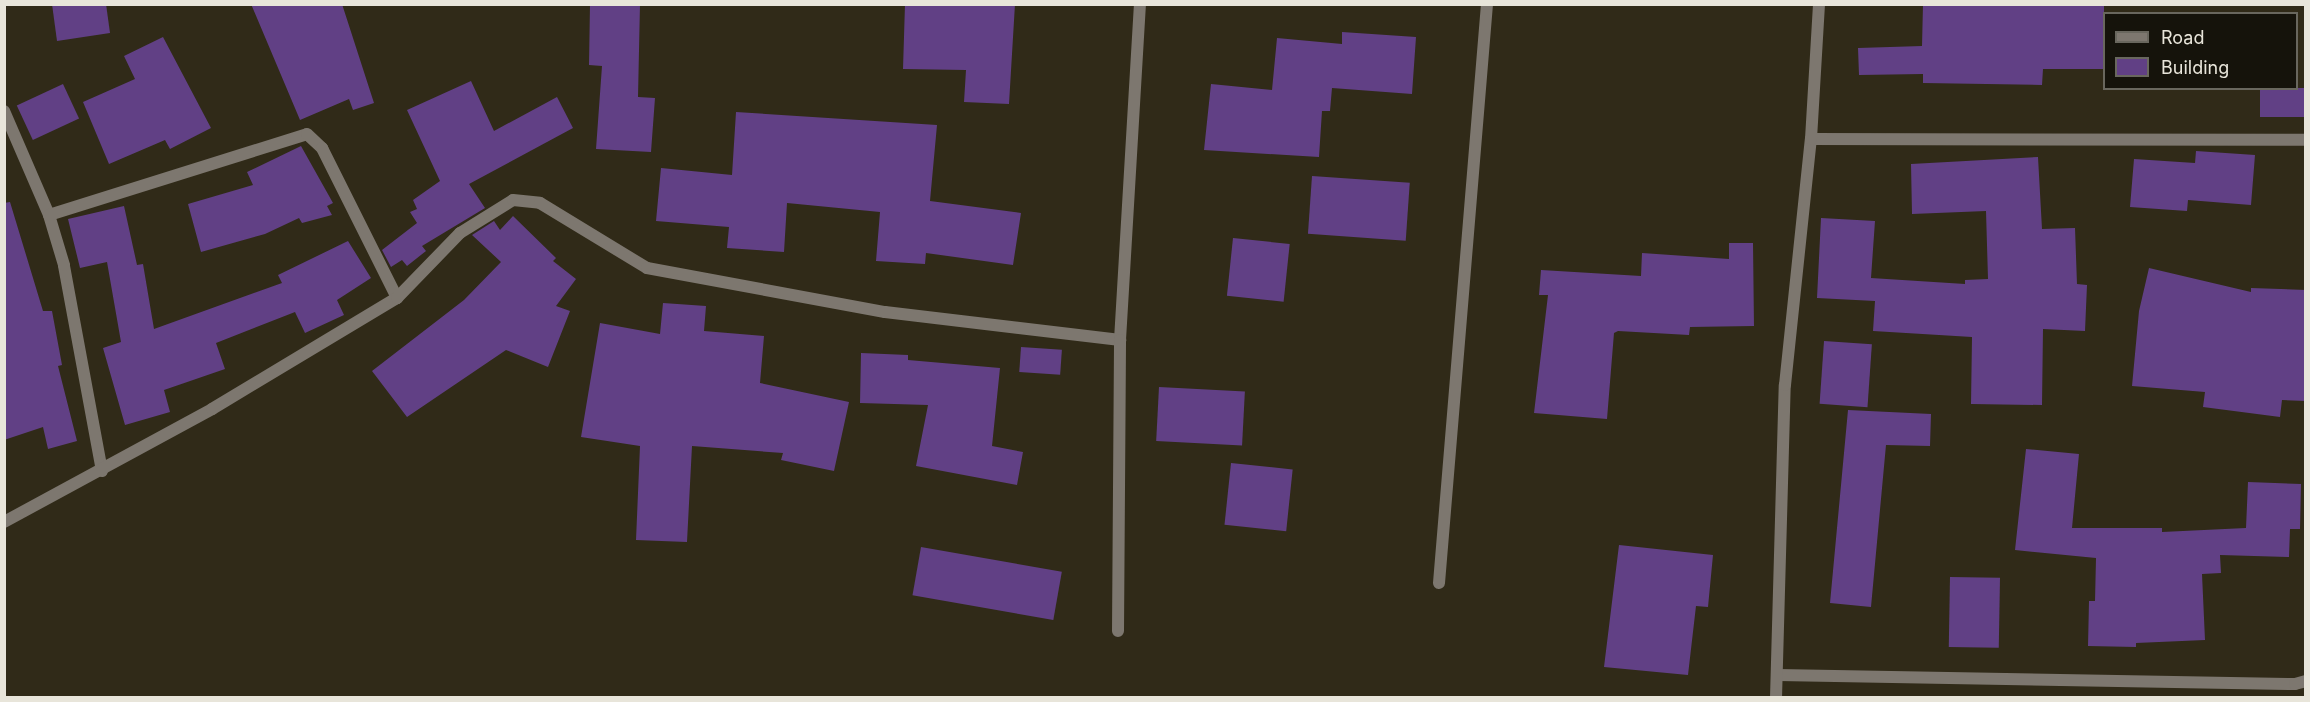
<!DOCTYPE html>
<html>
<head>
<meta charset="utf-8">
<style>
  body { margin:0 }
  #map { position:relative; width:2310px; height:702px; overflow:hidden; background:#302a18; font-family:Inter,sans-serif }
  div>[style] { position:absolute }
  .building>* { inset:0; background:#614085; transform-origin:0 0 }
  .street>* { height:12px; margin:-6px; padding:0 6px; transform-origin:6px; border-radius:6px; background:#7d776f }
  span { translate:-50% -50%; white-space:nowrap; text-align:center; line-height:1.15; -webkit-text-stroke:4.5px #15130b; paint-order:stroke }
  .frame { position:absolute; inset:0; border:6px solid #e8e5da; pointer-events:none }
  .legend { position:absolute; left:2103px; top:12px; width:195px; height:78px; box-sizing:border-box; background:#15130b; border:2px solid #69675e; margin:0; padding:8px 10px; list-style:none; font-size:18px; color:#e8e5da }
  .legend li { display:flex; align-items:center; gap:12px; height:30px }
  .legend b { width:30px; border:2px solid #69675e }
</style>
</head>
<body>
<div id="map">
  <div class="building">
    <i style="clip-path:polygon(52px 4px,106px 4px,110px 33px,57px 41px)"></i>
    <i style="clip-path:polygon(251px 4px,342px 4px,374px 103px,353px 110px,349px 99px,300px 120px)"></i>
    <i style="clip-path:polygon(590px 4px,640px 4px,638px 97px,655px 98px,651px 152px,596px 149px,602px 66px,589px 65px)"></i>
    <i style="clip-path:polygon(905px 4px,1015px 4px,1009px 104px,964px 102px,966px 70px,903px 69px)"></i>
    <i style="clip-path:polygon(1923px 4px,2104px 4px,2104px 69px,2043px 69px,2042px 85px,1923px 83px,1923px 74px,1859px 75px,1858px 48px,1922px 46px)"></i>
    <i style="clip-path:polygon(1342px 32px,1416px 37px,1412px 94px,1332px 88px,1330px 111px,1322px 111px,1319px 157px,1204px 150px,1211px 84px,1272px 90px,1277px 38px,1342px 44px)"></i>
    <i style="clip-path:polygon(163px 37px,211px 128px,170px 149px,165px 140px,109px 164px,83px 102px,135px 79px,124px 56px)"></i>
    <i style="clip-path:polygon(471px 81px,494px 131px,557px 97px,573px 128px,469px 184px,485px 208px,422px 246px,426px 251px,407px 266px,402px 260px,391px 267px,382px 250px,417px 223px,410px 212px,417px 209px,413px 200px,440px 181px,407px 110px)"></i>
    <i style="left:63px;top:84px;width:38px;height:51px;rotate:65deg"></i>
    <i style="left:2260px;top:88px;width:46px;height:29px"></i>
    <i style="clip-path:polygon(736px 112px,937px 125px,930px 201px,1021px 213px,1013px 265px,926px 253px,925px 264px,876px 261px,880px 212px,787px 203px,784px 252px,727px 248px,729px 227px,656px 221px,661px 168px,732px 175px)"></i>
    <i style="clip-path:polygon(301px 146px,333px 203px,327px 206px,332px 215px,302px 223px,299px 218px,265px 234px,201px 252px,188px 204px,253px 185px,247px 172px)"></i>
    <i style="clip-path:polygon(2196px 151px,2255px 155px,2251px 205px,2188px 200px,2187px 211px,2130px 207px,2134px 159px,2195px 163px)"></i>
    <i style="clip-path:polygon(2038px 157px,2042px 229px,2075px 228px,2077px 284px,2087px 285px,2085px 331px,2043px 329px,2042px 405px,1971px 404px,1972px 337px,1873px 331px,1875px 301px,1817px 298px,1821px 218px,1875px 221px,1871px 278px,1965px 284px,1965px 280px,1988px 279px,1986px 211px,1912px 214px,1911px 164px)"></i>
    <i style="left:1312px;top:176px;width:98px;height:58px;rotate:4deg"></i>
    <i style="clip-path:polygon(10px 202px,43px 311px,52px 311px,62px 365px,58px 366px,77px 441px,48px 449px,43px 427px,4px 440px,4px 203px)"></i>
    <i style="clip-path:polygon(124px 206px,137px 265px,143px 264px,154px 329px,282px 283px,278px 275px,348px 241px,371px 278px,337px 300px,344px 315px,305px 333px,295px 312px,216px 343px,225px 369px,164px 390px,170px 412px,125px 425px,103px 348px,121px 342px,107px 262px,80px 268px,68px 219px)"></i>
    <i style="clip-path:polygon(513px 216px,556px 258px,553px 261px,576px 279px,556px 306px,570px 311px,548px 367px,506px 350px,407px 417px,372px 371px,464px 300px,501px 262px,472px 235px,494px 221px,500px 230px)"></i>
    <i style="left:1233px;top:238px;width:57px;height:58px;rotate:6deg"></i>
    <i style="clip-path:polygon(1729px 243px,1753px 243px,1754px 326px,1690px 327px,1689px 335px,1618px 331px,1614px 333px,1607px 419px,1534px 413px,1548px 295px,1539px 295px,1541px 270px,1641px 276px,1642px 253px,1729px 259px)"></i>
    <i style="clip-path:polygon(2149px 268px,2251px 292px,2251px 288px,2306px 290px,2306px 401px,2282px 400px,2280px 417px,2203px 407px,2205px 392px,2132px 386px,2139px 311px)"></i>
    <i style="clip-path:polygon(663px 303px,706px 306px,704px 331px,764px 336px,760px 383px,849px 402px,834px 471px,781px 460px,783px 453px,692px 446px,687px 542px,636px 540px,640px 446px,581px 437px,600px 323px,660px 334px)"></i>
    <i style="left:1824px;top:341px;width:48px;height:63px;rotate:4deg"></i>
    <i style="left:1021px;top:347px;width:41px;height:25px;rotate:4deg"></i>
    <i style="clip-path:polygon(861px 353px,908px 355px,908px 360px,1000px 368px,992px 446px,1023px 452px,1017px 485px,916px 466px,928px 405px,860px 403px)"></i>
    <i style="left:1159px;top:387px;width:86px;height:54px;rotate:3deg"></i>
    <i style="clip-path:polygon(1848px 410px,1931px 414px,1930px 446px,1886px 445px,1871px 607px,1830px 603px)"></i>
    <i style="clip-path:polygon(2026px 449px,2079px 454px,2072px 528px,2162px 528px,2162px 532px,2246px 528px,2248px 482px,2301px 484px,2300px 529px,2290px 529px,2289px 557px,2220px 555px,2221px 573px,2202px 574px,2205px 640px,2136px 643px,2136px 647px,2088px 646px,2089px 601px,2095px 601px,2096px 558px,2015px 550px)"></i>
    <i style="left:1231px;top:463px;width:62px;height:62px;rotate:6deg"></i>
    <i style="clip-path:polygon(1619px 545px,1713px 555px,1708px 607px,1696px 606px,1688px 675px,1604px 667px)"></i>
    <i style="left:921px;top:547px;width:143px;height:49px;rotate:10deg"></i>
    <i style="left:1950px;top:577px;width:50px;height:70px;rotate:1deg"></i>
  </div>
  <div class="street">
    <i style="left:4px;top:111px;width:113px;rotate:66.6deg"></i>
    <i style="left:1811px;top:139px;width:495px;rotate:0.1deg"></i>
    <i style="left:102px;top:471px;width:209px;rotate:-100.5deg"></i>
    <i style="left:64px;top:265px;width:52px;rotate:-106.7deg"></i>
    <i style="left:49px;top:215px;width:270px;rotate:-17.4deg"></i>
    <i style="left:307px;top:134px;width:21px;rotate:43deg"></i>
    <i style="left:322px;top:148px;width:168px;rotate:63.4deg"></i>
    <i style="left:4px;top:522px;width:237px;rotate:-28.5deg"></i>
    <i style="left:212px;top:409px;width:216px;rotate:-31deg"></i>
    <i style="left:397px;top:298px;width:91px;rotate:-45.9deg"></i>
    <i style="left:460px;top:233px;width:62px;rotate:-31.9deg"></i>
    <i style="left:513px;top:200px;width:27px;rotate:6deg"></i>
    <i style="left:540px;top:203px;width:125px;rotate:31.3deg"></i>
    <i style="left:647px;top:268px;width:242px;rotate:10.5deg"></i>
    <i style="left:885px;top:312px;width:237px;rotate:6.8deg"></i>
    <i style="left:1120px;top:340px;width:337px;rotate:-86.6deg"></i>
    <i style="left:1439px;top:583px;width:581px;rotate:-85.26deg"></i>
    <i style="left:1118px;top:631px;width:291px;rotate:-89.6deg"></i>
    <i style="left:1777px;top:675px;width:518px;rotate:1deg"></i>
    <i style="left:2295px;top:684px;width:11px;rotate:-15deg"></i>
    <i style="left:1776px;top:698px;width:313px;rotate:-88.4deg"></i>
    <i style="left:1785px;top:385px;width:247px;rotate:-84deg"></i>
    <i style="left:1811px;top:139px;width:135px;rotate:-86.6deg"></i>
  </div>
  <div class="frame"></div>
  <ul class="legend">
  <li><b style="height:8px;background:#7d776f"></b>Road</li>
  <li><b style="height:16px;background:#614085"></b>Building</li>
  </ul>
</div>
</body>
</html>
